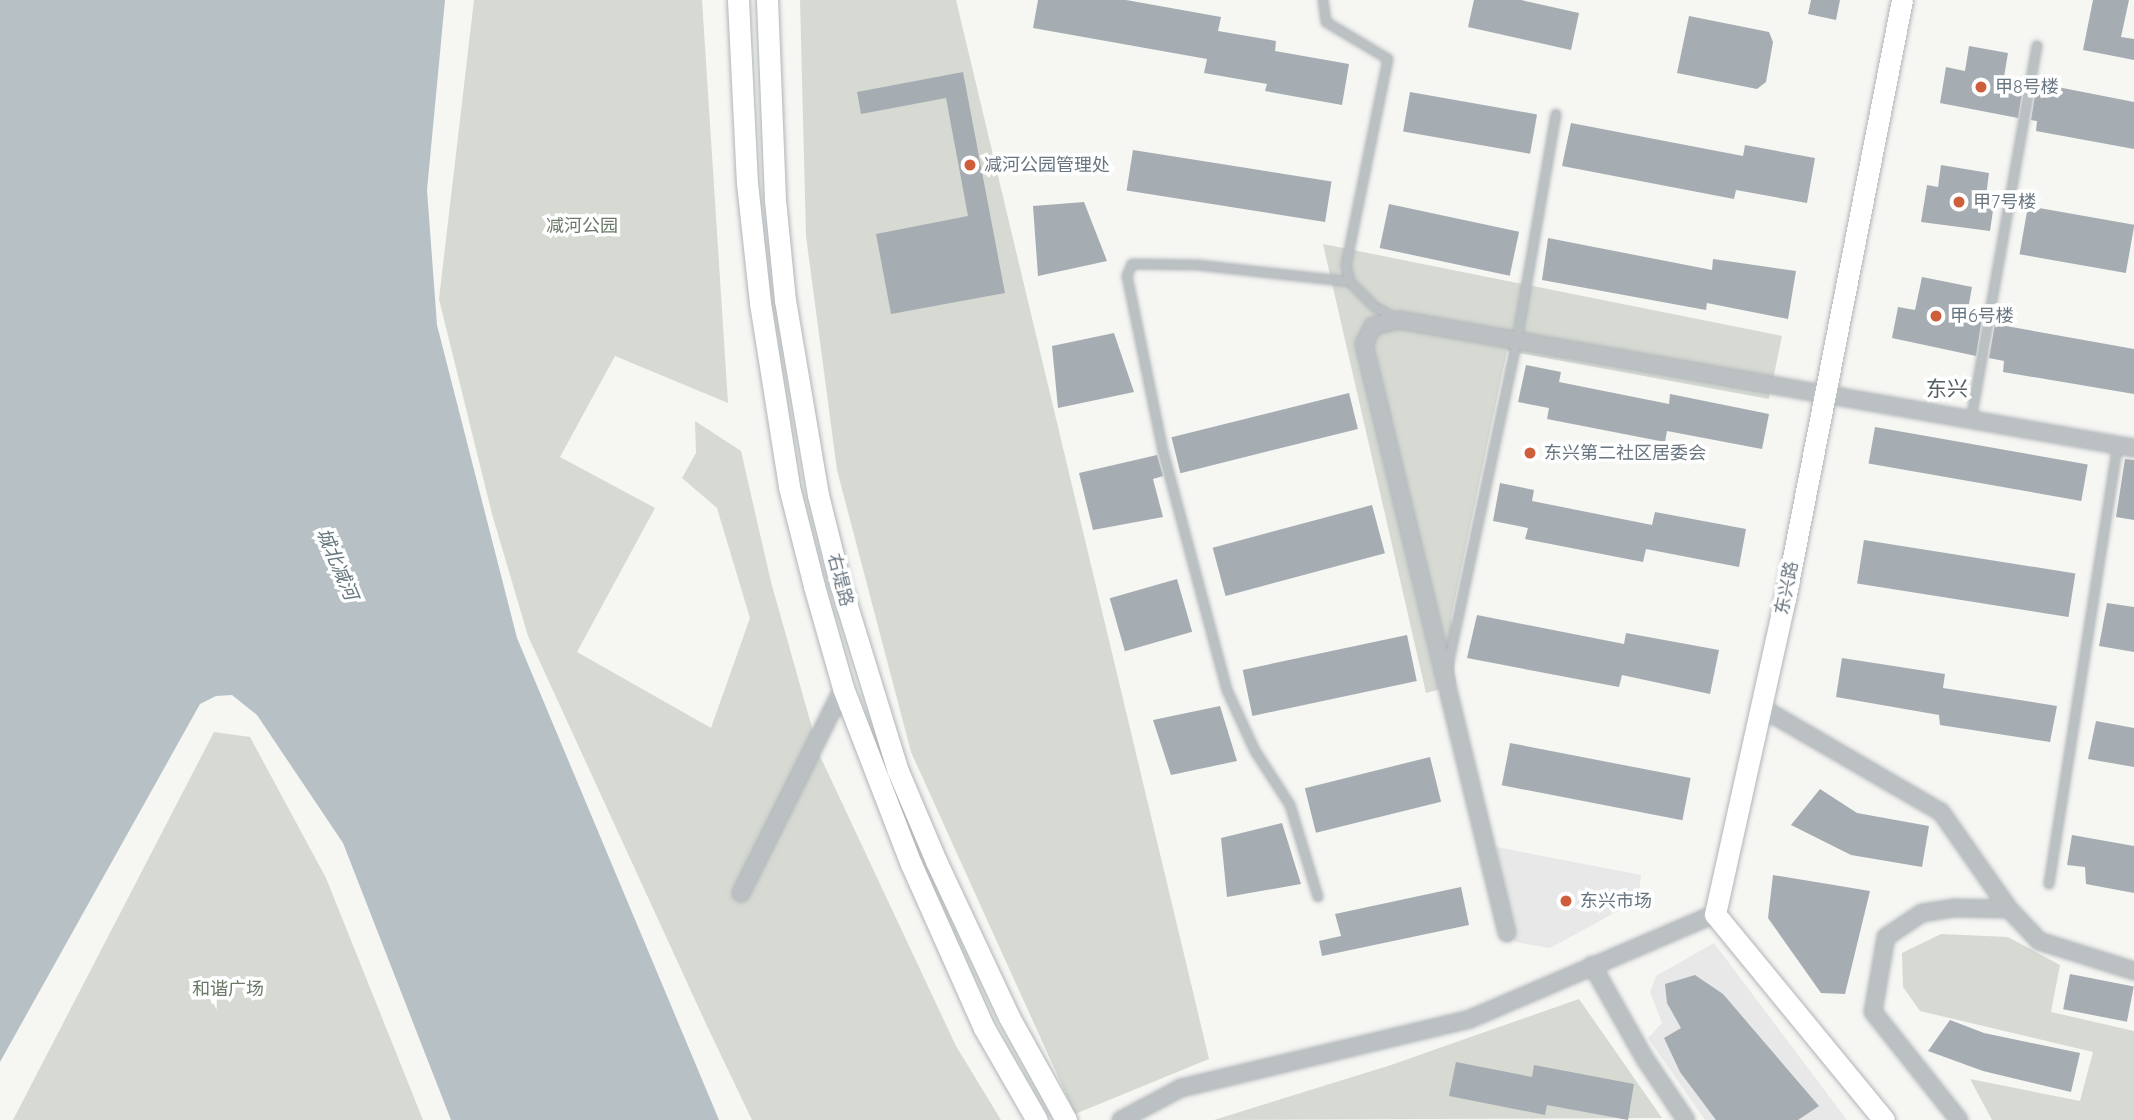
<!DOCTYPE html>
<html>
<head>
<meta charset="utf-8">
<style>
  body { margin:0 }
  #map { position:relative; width:2134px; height:1120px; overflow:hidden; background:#f6f6f3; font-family:Quicksand,"Noto Sans SC",sans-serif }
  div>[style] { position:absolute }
  .built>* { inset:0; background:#e7e8e7 }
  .green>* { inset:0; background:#d6dad3 }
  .water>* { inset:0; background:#b7c1c5 }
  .building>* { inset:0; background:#a6adb2; transform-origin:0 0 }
  .roads { filter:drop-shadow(0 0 2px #b0b5b9) drop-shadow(0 0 2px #b0b5b9) }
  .lane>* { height:8px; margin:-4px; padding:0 4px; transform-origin:4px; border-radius:4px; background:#bbc0c3 }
  .street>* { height:16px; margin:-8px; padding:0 8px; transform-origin:8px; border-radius:8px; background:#bbc0c3 }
  .secondary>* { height:21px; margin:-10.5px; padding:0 10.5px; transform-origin:10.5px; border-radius:10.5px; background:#fff }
  .dots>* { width:19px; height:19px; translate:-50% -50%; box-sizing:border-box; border:4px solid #fff; border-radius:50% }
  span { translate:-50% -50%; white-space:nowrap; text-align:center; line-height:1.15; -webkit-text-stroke:7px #fff; paint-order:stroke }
  .poi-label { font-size:18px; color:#687681 }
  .left { translate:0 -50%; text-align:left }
  .park-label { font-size:18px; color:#6a7967 }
  .street-label { font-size:18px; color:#687681 }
  .water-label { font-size:19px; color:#64777d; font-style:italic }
  .quarter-label { font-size:21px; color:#555f67 }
</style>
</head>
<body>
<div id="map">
  <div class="built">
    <i style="clip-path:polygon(1496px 847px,1641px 875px,1638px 900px,1550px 948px,1515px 942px)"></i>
    <i style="clip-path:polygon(1714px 943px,1847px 1120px,1705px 1120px,1648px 1038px,1662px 1023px,1650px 992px,1656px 976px)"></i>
  </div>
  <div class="green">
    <i style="clip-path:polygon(474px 0,702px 0,728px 403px,615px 356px,560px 457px,655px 508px,577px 652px,711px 728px,750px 618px,717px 508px,682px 478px,696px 453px,695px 421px,741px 451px,771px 582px,820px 756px,956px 1046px,1001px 1120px,752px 1120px,707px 1026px,528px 636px,492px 514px,439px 299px)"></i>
    <i style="clip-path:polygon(800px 0,956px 0,1209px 1059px,1075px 1114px,911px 752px,837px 470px,806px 236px)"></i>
    <i style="clip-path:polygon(1323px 244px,1782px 336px,1769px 399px,1507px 351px,1451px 618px,1456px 685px,1426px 693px)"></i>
    <i style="clip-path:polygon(214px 732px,250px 737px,326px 878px,423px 1120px,13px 1120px)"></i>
    <i style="clip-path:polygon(1941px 934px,2008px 937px,2060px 965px,2051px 1012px,2134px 1031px,2134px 1120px,1992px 1120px,1970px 1079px,2080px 1101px,2093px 1052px,1920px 1011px,1903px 987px,1902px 953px)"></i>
    <i style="clip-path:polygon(1579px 999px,1662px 1118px,1214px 1120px,1391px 1065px)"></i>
  </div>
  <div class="water">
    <i style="clip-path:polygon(0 0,445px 0,427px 190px,437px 325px,517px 638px,719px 1120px,451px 1120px,343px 843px,257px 715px,232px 695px,216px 696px,200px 704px,0 1062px)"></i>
  </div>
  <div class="building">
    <i style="clip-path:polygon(1038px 0,1126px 0,1221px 17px,1218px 31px,1276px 41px,1275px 51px,1349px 64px,1342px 105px,1265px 91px,1267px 84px,1204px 73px,1207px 59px,1033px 28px)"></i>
    <i style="clip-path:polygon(1474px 0,1521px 0,1579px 13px,1571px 50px,1468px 27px)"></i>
    <i style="clip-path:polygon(1811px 0,1840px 0,1836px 20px,1808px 14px)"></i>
    <i style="clip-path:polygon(2093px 0,2129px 0,2121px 37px,2134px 39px,2134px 60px,2083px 50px)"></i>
    <i style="clip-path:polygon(1689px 16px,1769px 32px,1773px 42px,1766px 82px,1757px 89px,1677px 73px)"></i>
    <i style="clip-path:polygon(1969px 46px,2008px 53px,2004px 77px,2024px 80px,2018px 118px,1940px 103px,1946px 67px,1965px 71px)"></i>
    <i style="clip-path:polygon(963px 72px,1005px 293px,891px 314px,876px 234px,968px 216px,946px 98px,861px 114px,857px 92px)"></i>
    <i style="clip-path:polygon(2037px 83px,2134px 102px,2134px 149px,2036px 131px,2037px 121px,2031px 120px)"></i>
    <i style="left:1410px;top:92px;width:129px;height:40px;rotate:10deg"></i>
    <i style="clip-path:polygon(1571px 123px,1743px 156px,1745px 145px,1815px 158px,1807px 203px,1736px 190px,1734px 199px,1562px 166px)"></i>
    <i style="left:1133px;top:150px;width:201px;height:41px;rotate:9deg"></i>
    <i style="clip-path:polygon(1941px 165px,1989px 173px,1986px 196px,1995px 197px,1990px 231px,1921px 222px,1927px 185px,1938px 187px)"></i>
    <i style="clip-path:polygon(1084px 202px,1107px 261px,1038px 276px,1033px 206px)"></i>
    <i style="left:1389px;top:204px;width:133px;height:45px;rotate:12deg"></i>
    <i style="left:2028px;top:206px;width:108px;height:49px;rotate:10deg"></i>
    <i style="clip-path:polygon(1548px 238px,1712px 270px,1713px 259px,1796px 271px,1788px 319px,1707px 303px,1706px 310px,1542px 280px)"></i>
    <i style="clip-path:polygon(1922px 277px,1972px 287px,1967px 315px,1982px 318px,1976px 356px,1892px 338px,1898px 307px,1915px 310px)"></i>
    <i style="clip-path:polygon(1995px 324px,2134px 349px,2134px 394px,2003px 372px,2004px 361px,1989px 358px)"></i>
    <i style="clip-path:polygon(1114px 333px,1134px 392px,1058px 408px,1052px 346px)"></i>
    <i style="clip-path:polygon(1526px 365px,1561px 372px,1559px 382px,1669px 404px,1670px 394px,1769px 414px,1762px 449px,1667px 431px,1665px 442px,1547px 419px,1549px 408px,1518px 402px)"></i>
    <i style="left:1349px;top:393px;width:37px;height:183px;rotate:76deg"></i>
    <i style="left:1875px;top:427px;width:216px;height:37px;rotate:10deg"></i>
    <i style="clip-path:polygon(1157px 455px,1163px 476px,1153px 479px,1163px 517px,1093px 530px,1079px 473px)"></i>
    <i style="clip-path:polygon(2125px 459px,2134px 460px,2134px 520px,2116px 517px)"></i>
    <i style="clip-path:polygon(1500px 483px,1534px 490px,1532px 501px,1652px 525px,1655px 512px,1746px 529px,1739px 567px,1646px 549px,1643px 562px,1525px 539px,1528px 528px,1493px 521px)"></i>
    <i style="left:1372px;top:505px;width:50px;height:165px;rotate:75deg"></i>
    <i style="left:1864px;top:540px;width:214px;height:44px;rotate:9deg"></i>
    <i style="left:1177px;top:579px;width:55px;height:70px;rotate:74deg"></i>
    <i style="clip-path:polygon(2107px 603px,2134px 607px,2134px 652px,2099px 646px)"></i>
    <i style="clip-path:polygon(1477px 615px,1624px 644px,1626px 633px,1719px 650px,1710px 694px,1622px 675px,1619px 687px,1467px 658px)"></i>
    <i style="left:1407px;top:635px;width:47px;height:168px;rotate:78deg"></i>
    <i style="clip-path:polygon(1842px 658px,1945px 674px,1943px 688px,2057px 706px,2050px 742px,1940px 725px,1939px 715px,1836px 697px)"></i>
    <i style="clip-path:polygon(1220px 706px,1237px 761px,1171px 775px,1153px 720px)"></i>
    <i style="clip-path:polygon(2096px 721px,2134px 728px,2134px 767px,2088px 759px)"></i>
    <i style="left:1510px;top:743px;width:184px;height:43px;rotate:11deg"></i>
    <i style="left:1430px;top:757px;width:46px;height:129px;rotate:76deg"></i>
    <i style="clip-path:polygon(1820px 789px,1857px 813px,1929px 826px,1922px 867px,1851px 855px,1791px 825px)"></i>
    <i style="clip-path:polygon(1282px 823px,1301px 884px,1227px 897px,1221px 838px)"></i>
    <i style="clip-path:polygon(2072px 835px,2134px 846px,2134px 893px,2086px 884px,2085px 867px,2067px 865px)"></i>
    <i style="clip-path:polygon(1773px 875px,1870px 891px,1845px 994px,1821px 993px,1768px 918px)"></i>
    <i style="clip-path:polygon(1461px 887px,1469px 925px,1322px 956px,1319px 941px,1341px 936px,1335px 914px)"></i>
    <i style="left:2070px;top:974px;width:65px;height:36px;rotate:11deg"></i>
    <i style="clip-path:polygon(1695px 975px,1723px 994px,1819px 1106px,1798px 1120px,1716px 1120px,1680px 1072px,1664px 1038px,1681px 1028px,1667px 1003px,1665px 984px)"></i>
    <i style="clip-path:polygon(1950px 1020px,1984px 1033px,2080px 1053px,2071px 1092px,1983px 1071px,1928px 1051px)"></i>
    <i style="clip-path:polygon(1456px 1062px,1532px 1077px,1534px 1065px,1634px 1084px,1628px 1120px,1547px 1105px,1545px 1115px,1449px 1096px)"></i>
  </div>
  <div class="roads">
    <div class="lane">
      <i style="left:1323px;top:0;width:22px;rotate:82deg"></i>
      <i style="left:1326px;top:22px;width:72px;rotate:30.8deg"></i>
      <i style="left:1388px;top:59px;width:210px;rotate:101.5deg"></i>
      <i style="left:1346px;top:265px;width:17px;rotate:77deg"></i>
      <i style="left:1350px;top:282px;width:35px;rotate:45deg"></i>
      <i style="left:1375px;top:307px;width:25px;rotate:29deg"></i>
      <i style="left:1971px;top:420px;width:380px;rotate:-80deg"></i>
      <i style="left:1447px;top:670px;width:337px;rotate:-78deg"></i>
      <i style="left:1517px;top:340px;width:229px;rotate:-80.2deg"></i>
      <i style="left:2049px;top:884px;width:444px;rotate:-81.1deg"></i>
      <i style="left:1318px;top:897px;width:96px;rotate:-106.9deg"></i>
      <i style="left:1290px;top:805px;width:64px;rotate:-122.9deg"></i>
      <i style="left:1255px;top:751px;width:67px;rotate:-114.7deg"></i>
      <i style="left:1227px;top:690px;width:247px;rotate:-105deg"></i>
      <i style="left:1163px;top:451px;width:179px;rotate:-101.6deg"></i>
      <i style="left:1127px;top:276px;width:13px;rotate:-67deg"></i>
      <i style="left:1132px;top:264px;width:65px;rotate:0.9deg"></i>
      <i style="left:1197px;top:265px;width:154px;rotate:6.3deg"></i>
    </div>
    <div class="street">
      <i style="left:1762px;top:708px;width:207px;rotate:30.2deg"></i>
      <i style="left:1941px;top:812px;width:118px;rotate:55deg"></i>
      <i style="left:2009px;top:909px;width:44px;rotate:46.8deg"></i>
      <i style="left:2039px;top:941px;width:100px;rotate:17.5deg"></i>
      <i style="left:741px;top:893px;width:229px;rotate:-63.5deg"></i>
      <i style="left:1507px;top:933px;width:606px;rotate:-103.65deg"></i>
      <i style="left:1364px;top:344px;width:20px;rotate:-63deg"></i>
      <i style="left:1373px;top:326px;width:27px;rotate:-13deg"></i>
      <i style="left:1399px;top:320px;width:746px;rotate:9.88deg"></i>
      <i style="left:1592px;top:965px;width:108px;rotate:60.6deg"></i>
      <i style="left:1645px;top:1059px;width:73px;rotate:56.1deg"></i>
      <i style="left:1121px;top:1120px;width:68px;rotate:-28.1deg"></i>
      <i style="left:1181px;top:1088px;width:297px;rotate:-13.4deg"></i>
      <i style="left:1470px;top:1019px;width:267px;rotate:-23.2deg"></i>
      <i style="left:1959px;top:1120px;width:138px;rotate:-128.5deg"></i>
      <i style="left:1873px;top:1012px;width:76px;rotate:-80.2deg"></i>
      <i style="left:1886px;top:937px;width:43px;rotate:-33.7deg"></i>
      <i style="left:1922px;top:913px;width:33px;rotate:-9deg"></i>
      <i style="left:1955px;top:908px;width:54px;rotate:1.1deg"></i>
    </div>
    <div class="secondary">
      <i style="left:738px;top:0;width:183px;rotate:87.2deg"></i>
      <i style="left:747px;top:183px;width:121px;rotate:83.8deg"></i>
      <i style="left:760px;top:303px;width:186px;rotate:81deg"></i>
      <i style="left:789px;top:487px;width:102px;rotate:75.8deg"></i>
      <i style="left:814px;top:586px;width:106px;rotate:74.1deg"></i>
      <i style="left:843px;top:688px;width:189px;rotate:68.9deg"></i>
      <i style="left:911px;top:864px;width:180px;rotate:66deg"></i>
      <i style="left:984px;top:1028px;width:106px;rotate:60.1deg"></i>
      <i style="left:767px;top:0;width:200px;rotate:87.7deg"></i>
      <i style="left:775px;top:200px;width:100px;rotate:84.3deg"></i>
      <i style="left:785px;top:300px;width:198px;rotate:80.4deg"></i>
      <i style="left:818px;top:495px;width:91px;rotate:76deg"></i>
      <i style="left:840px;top:583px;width:197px;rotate:72.9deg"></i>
      <i style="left:898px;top:771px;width:98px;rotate:67.1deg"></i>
      <i style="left:936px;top:861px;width:172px;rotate:64.9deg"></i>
      <i style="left:1009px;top:1017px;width:118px;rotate:61deg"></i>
      <i style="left:1884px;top:1120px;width:266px;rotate:-129.4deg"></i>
      <i style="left:1715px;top:914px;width:323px;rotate:-77.5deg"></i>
      <i style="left:1785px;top:599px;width:610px;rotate:-78.95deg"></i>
    </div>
  </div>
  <div class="dots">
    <i style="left:1981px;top:87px;background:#cf5e3a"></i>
    <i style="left:970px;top:165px;background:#cf5e3a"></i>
    <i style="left:1959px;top:202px;background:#cf5e3a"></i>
    <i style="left:1936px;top:316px;background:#cf5e3a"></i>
    <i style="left:1530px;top:453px;background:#cf5e3a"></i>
    <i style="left:1566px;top:901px;background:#cf5e3a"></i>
  </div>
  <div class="poi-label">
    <span class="left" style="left:1995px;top:87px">甲8号楼</span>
    <span class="left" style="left:984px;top:165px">减河公园管理处</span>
    <span class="left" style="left:1973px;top:202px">甲7号楼</span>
    <span class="left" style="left:1950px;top:316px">甲6号楼</span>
    <span class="left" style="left:1544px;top:453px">东兴第二社区居委会</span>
    <span class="left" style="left:1580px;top:901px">东兴市场</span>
  </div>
  <div class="park-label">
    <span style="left:582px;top:226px">减河公园</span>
    <span style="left:228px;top:989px">和谐广场</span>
  </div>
  <div class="street-label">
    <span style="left:840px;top:580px;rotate:75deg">右堤路</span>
    <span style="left:1787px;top:588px;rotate:-79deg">东兴路</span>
  </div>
  <div class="water-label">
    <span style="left:337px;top:564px;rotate:67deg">城北减河</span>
  </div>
  <div class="quarter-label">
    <span style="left:1947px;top:388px">东兴</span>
  </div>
</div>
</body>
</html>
